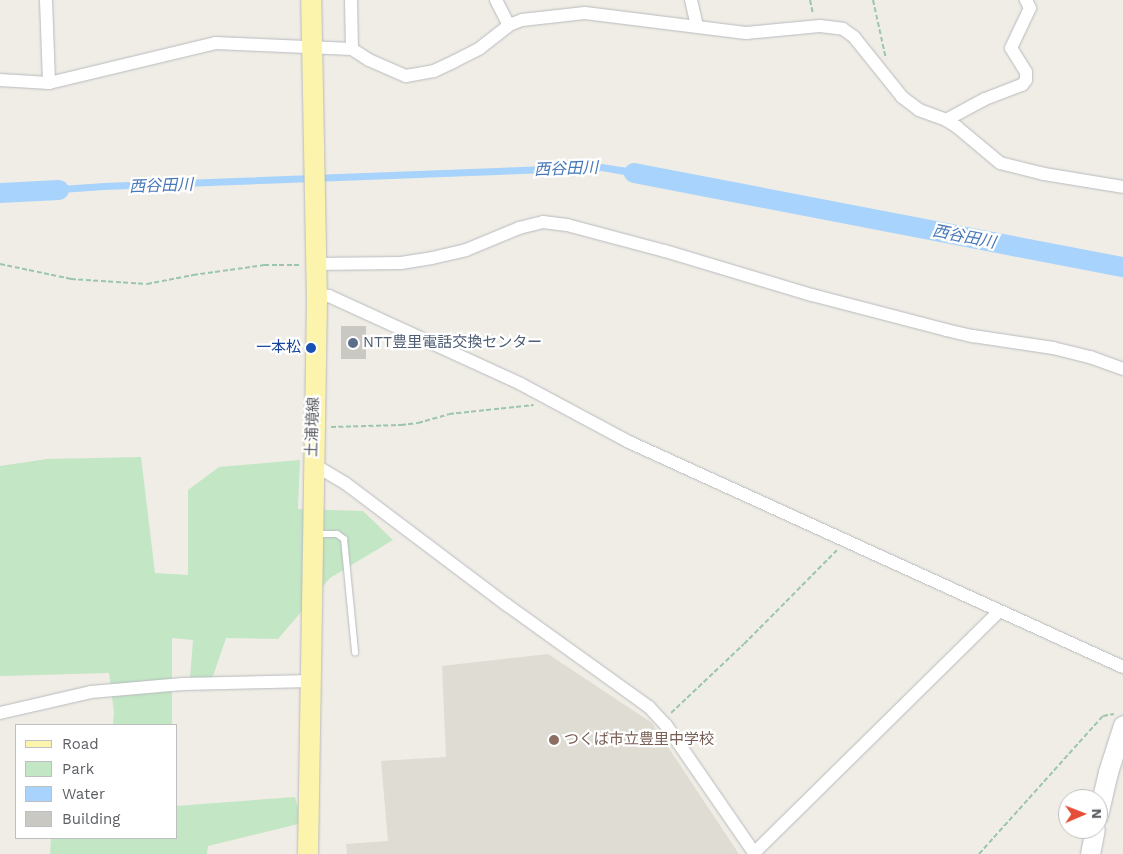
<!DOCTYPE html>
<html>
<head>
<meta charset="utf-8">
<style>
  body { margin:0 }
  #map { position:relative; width:1123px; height:854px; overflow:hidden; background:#efede5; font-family:"Work Sans","Noto Sans JP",sans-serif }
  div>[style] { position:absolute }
  .education>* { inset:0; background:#dfdcd4 }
  .green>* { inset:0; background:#c3e6c5 }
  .water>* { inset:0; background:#a8d3fc }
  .river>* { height:20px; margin:-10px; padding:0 10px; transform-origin:10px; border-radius:10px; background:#a8d3fc }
  .building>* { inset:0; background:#cac8c2; transform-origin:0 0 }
  .path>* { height:2px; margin-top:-1px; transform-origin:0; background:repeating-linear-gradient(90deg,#9cc6ab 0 5px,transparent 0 7.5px) }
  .roads { filter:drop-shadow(0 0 1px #b8babf) drop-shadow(0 0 1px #b8babf) }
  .lane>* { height:6px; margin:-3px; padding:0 3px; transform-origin:3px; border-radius:3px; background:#fff }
  .street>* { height:12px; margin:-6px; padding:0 6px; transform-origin:6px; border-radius:6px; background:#fff }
  .secondary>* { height:19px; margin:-9.5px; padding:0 9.5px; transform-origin:9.5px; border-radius:9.5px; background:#fff }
  .primary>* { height:20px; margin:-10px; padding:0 10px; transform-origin:10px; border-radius:10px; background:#fcf4ad }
  .dots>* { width:14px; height:14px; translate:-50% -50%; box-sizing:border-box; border:2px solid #fff; border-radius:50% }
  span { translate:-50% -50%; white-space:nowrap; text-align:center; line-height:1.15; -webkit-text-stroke:4.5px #fff; paint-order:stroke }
  .service-label { font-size:15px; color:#4e5e75 }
  .left { translate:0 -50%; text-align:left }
  .transit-label { font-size:15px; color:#164399 }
  .right { translate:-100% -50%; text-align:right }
  .street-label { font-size:15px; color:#5d6065 }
  .education-label { font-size:15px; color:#785e54 }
  .water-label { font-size:16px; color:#4778b7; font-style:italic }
  .legend { position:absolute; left:15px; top:724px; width:162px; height:115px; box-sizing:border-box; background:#fff; border:1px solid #bebfc1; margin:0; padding:6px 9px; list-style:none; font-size:15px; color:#5d6065 }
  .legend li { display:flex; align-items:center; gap:10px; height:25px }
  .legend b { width:25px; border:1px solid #bebfc1 }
  .north { position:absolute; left:1058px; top:789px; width:50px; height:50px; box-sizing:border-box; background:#fff; border:1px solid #bebfc1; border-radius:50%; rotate:89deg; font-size:14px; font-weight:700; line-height:20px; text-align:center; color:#5d6065 }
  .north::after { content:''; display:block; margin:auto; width:18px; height:22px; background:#e44d36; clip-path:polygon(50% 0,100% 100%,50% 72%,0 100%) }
</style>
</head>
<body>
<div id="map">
  <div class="education">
    <i style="clip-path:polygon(548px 654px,652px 723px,739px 854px,347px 854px,346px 844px,388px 841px,381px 761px,446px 757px,442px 666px)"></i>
  </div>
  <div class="green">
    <i style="clip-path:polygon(141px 457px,155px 573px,188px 575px,188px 490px,219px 467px,300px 460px,298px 509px,363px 511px,393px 540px,330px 578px,278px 639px,226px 638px,212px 679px,190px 678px,193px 640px,172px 638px,172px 725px,113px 725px,114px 713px,109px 673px,0 676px,0 466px,47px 459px)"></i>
    <i style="clip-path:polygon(295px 797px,302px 823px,208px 846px,207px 854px,50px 854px,51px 838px,176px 838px,176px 806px)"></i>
  </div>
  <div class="water">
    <i style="clip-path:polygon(602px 164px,660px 173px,658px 181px,602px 171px,104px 190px,33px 195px,33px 188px,104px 183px)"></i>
  </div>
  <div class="river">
    <i style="left:634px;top:173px;width:498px;rotate:10.9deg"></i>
    <i style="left:0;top:193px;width:59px;rotate:-2.9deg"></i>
  </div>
  <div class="building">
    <i style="left:341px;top:326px;width:25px;height:33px"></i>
  </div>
  <div class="path">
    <i style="left:810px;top:0;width:14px;rotate:78deg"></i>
    <i style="left:873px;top:0;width:60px;rotate:77.6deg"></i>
    <i style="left:0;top:264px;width:73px;rotate:11.9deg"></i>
    <i style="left:71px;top:279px;width:76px;rotate:3.8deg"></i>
    <i style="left:147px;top:284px;width:47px;rotate:-11.1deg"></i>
    <i style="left:193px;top:275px;width:72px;rotate:-8deg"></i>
    <i style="left:264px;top:265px;width:38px"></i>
    <i style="left:331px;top:427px;width:70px;rotate:-1.6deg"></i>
    <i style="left:401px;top:425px;width:17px;rotate:-7deg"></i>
    <i style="left:418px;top:423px;width:32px;rotate:-16deg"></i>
    <i style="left:449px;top:414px;width:85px;rotate:-6deg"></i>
    <i style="left:671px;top:713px;width:100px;rotate:-43.4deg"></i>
    <i style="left:744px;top:644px;width:132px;rotate:-45.3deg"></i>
    <i style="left:979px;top:854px;width:186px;rotate:-48.1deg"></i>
    <i style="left:1103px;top:716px;width:11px;rotate:-10deg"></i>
  </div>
  <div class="roads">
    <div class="lane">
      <i style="left:316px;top:534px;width:21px"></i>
      <i style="left:337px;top:534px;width:9px;rotate:36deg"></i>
      <i style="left:344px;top:539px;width:114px;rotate:84.4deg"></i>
    </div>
    <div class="street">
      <i style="left:46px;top:0;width:83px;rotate:87.9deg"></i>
      <i style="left:351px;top:0;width:49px;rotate:88.8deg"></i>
      <i style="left:496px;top:0;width:28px;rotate:63deg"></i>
      <i style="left:691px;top:0;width:26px;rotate:77deg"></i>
      <i style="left:0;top:80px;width:49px;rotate:3.5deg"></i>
      <i style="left:49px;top:83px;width:171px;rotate:-13.5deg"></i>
      <i style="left:215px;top:43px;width:137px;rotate:2.5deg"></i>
      <i style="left:352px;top:49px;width:20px;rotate:33deg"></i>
      <i style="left:369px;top:60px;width:40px;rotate:23.4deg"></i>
      <i style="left:406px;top:76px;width:28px;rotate:-10deg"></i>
      <i style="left:434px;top:71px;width:23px;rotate:-25deg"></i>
      <i style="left:455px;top:61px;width:28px;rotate:-27deg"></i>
      <i style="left:480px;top:48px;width:37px;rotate:-38deg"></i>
      <i style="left:509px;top:25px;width:14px;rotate:-21deg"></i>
      <i style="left:522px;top:20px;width:63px;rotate:-6.3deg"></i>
      <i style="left:585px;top:13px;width:162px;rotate:7.1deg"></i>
      <i style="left:746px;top:33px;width:74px;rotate:-5.4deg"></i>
      <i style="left:820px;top:26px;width:23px;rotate:7deg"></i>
      <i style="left:843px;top:29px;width:14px;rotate:36deg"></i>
      <i style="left:854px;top:37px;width:77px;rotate:51.3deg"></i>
      <i style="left:902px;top:97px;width:21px;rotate:37deg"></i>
      <i style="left:919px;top:110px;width:29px;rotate:20deg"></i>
      <i style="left:946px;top:120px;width:13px;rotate:32deg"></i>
      <i style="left:957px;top:127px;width:56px;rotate:39.9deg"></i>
      <i style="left:1000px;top:163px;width:45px;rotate:14deg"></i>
      <i style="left:1044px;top:174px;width:80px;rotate:9.3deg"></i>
      <i style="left:946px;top:120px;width:44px;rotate:-28.3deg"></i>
      <i style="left:985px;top:99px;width:40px;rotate:-21deg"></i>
      <i style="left:1022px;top:85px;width:6px;rotate:-51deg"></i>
      <i style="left:1026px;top:80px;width:8px;rotate:-90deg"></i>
      <i style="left:1026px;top:72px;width:28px;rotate:-122deg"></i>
      <i style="left:1011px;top:48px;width:44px;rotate:-64.6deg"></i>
      <i style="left:1030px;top:8px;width:9px;rotate:-117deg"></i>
      <i style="left:316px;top:264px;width:85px;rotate:-0.7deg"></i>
      <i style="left:401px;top:263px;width:31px;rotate:-9deg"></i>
      <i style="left:432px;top:258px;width:35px;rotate:-13deg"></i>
      <i style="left:466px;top:250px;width:57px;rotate:-22.5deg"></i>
      <i style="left:519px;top:228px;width:25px;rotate:-14deg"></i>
      <i style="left:543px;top:222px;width:24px;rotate:7deg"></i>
      <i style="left:567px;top:225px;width:101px;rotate:14.9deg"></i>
      <i style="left:665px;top:251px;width:153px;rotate:16.7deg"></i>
      <i style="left:812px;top:295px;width:138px;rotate:14.6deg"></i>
      <i style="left:946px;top:330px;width:28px;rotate:13deg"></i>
      <i style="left:973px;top:336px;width:81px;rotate:8.5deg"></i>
      <i style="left:1053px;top:348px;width:38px;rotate:14deg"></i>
      <i style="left:1090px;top:357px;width:35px;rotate:20deg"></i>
      <i style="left:316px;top:294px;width:13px;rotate:9deg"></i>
      <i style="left:329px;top:296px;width:211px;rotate:24.6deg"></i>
      <i style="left:521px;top:384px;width:123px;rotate:28.2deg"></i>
      <i style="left:629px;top:442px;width:543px;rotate:24.49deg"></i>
      <i style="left:312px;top:467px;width:6px"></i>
      <i style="left:318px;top:467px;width:31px;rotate:31deg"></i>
      <i style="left:345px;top:483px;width:203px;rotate:37deg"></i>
      <i style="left:507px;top:605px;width:175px;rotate:35.7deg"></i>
      <i style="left:649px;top:707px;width:25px;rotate:47deg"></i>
      <i style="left:666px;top:725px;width:157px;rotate:55.4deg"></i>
      <i style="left:0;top:713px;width:93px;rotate:-13deg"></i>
      <i style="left:91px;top:692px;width:92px;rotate:-5deg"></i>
      <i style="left:183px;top:684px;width:128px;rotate:-1.3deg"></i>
      <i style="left:754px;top:853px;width:344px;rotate:-44.6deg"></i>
    </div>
    <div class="secondary">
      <i style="left:1098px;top:815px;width:44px;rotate:-76.9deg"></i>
      <i style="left:1108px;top:772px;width:49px;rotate:-72.3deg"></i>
      <i style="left:1090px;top:854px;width:25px;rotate:-79deg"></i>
    </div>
    <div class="primary">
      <i style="left:308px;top:854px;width:552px;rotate:-89.07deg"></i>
      <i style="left:317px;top:302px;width:302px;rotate:-91.1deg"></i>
    </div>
  </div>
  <div class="dots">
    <i style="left:353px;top:343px;background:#5c6f8a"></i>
    <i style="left:311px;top:348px;background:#1a4fb4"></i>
    <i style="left:554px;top:740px;background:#8d6e63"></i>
  </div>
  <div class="service-label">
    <span class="left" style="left:363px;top:343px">NTT豊里電話交換センター</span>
  </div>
  <div class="transit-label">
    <span class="right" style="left:301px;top:348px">一本松</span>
  </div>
  <div class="street-label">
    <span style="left:313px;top:427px;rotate:-88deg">土浦境線</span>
  </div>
  <div class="education-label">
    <span class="left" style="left:564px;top:740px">つくば市立豊里中学校</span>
  </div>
  <div class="water-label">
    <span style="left:566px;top:169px;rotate:-2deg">西谷田川</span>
    <span style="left:161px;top:186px;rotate:-2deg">西谷田川</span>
    <span style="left:964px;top:237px;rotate:11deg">西谷田川</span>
  </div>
  <ul class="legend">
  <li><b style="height:6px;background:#fcf4ad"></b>Road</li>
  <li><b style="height:14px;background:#c3e6c5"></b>Park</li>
  <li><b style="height:14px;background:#a8d3fc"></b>Water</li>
  <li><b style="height:14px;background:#cac8c2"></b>Building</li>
  </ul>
  <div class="north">N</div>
</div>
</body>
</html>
